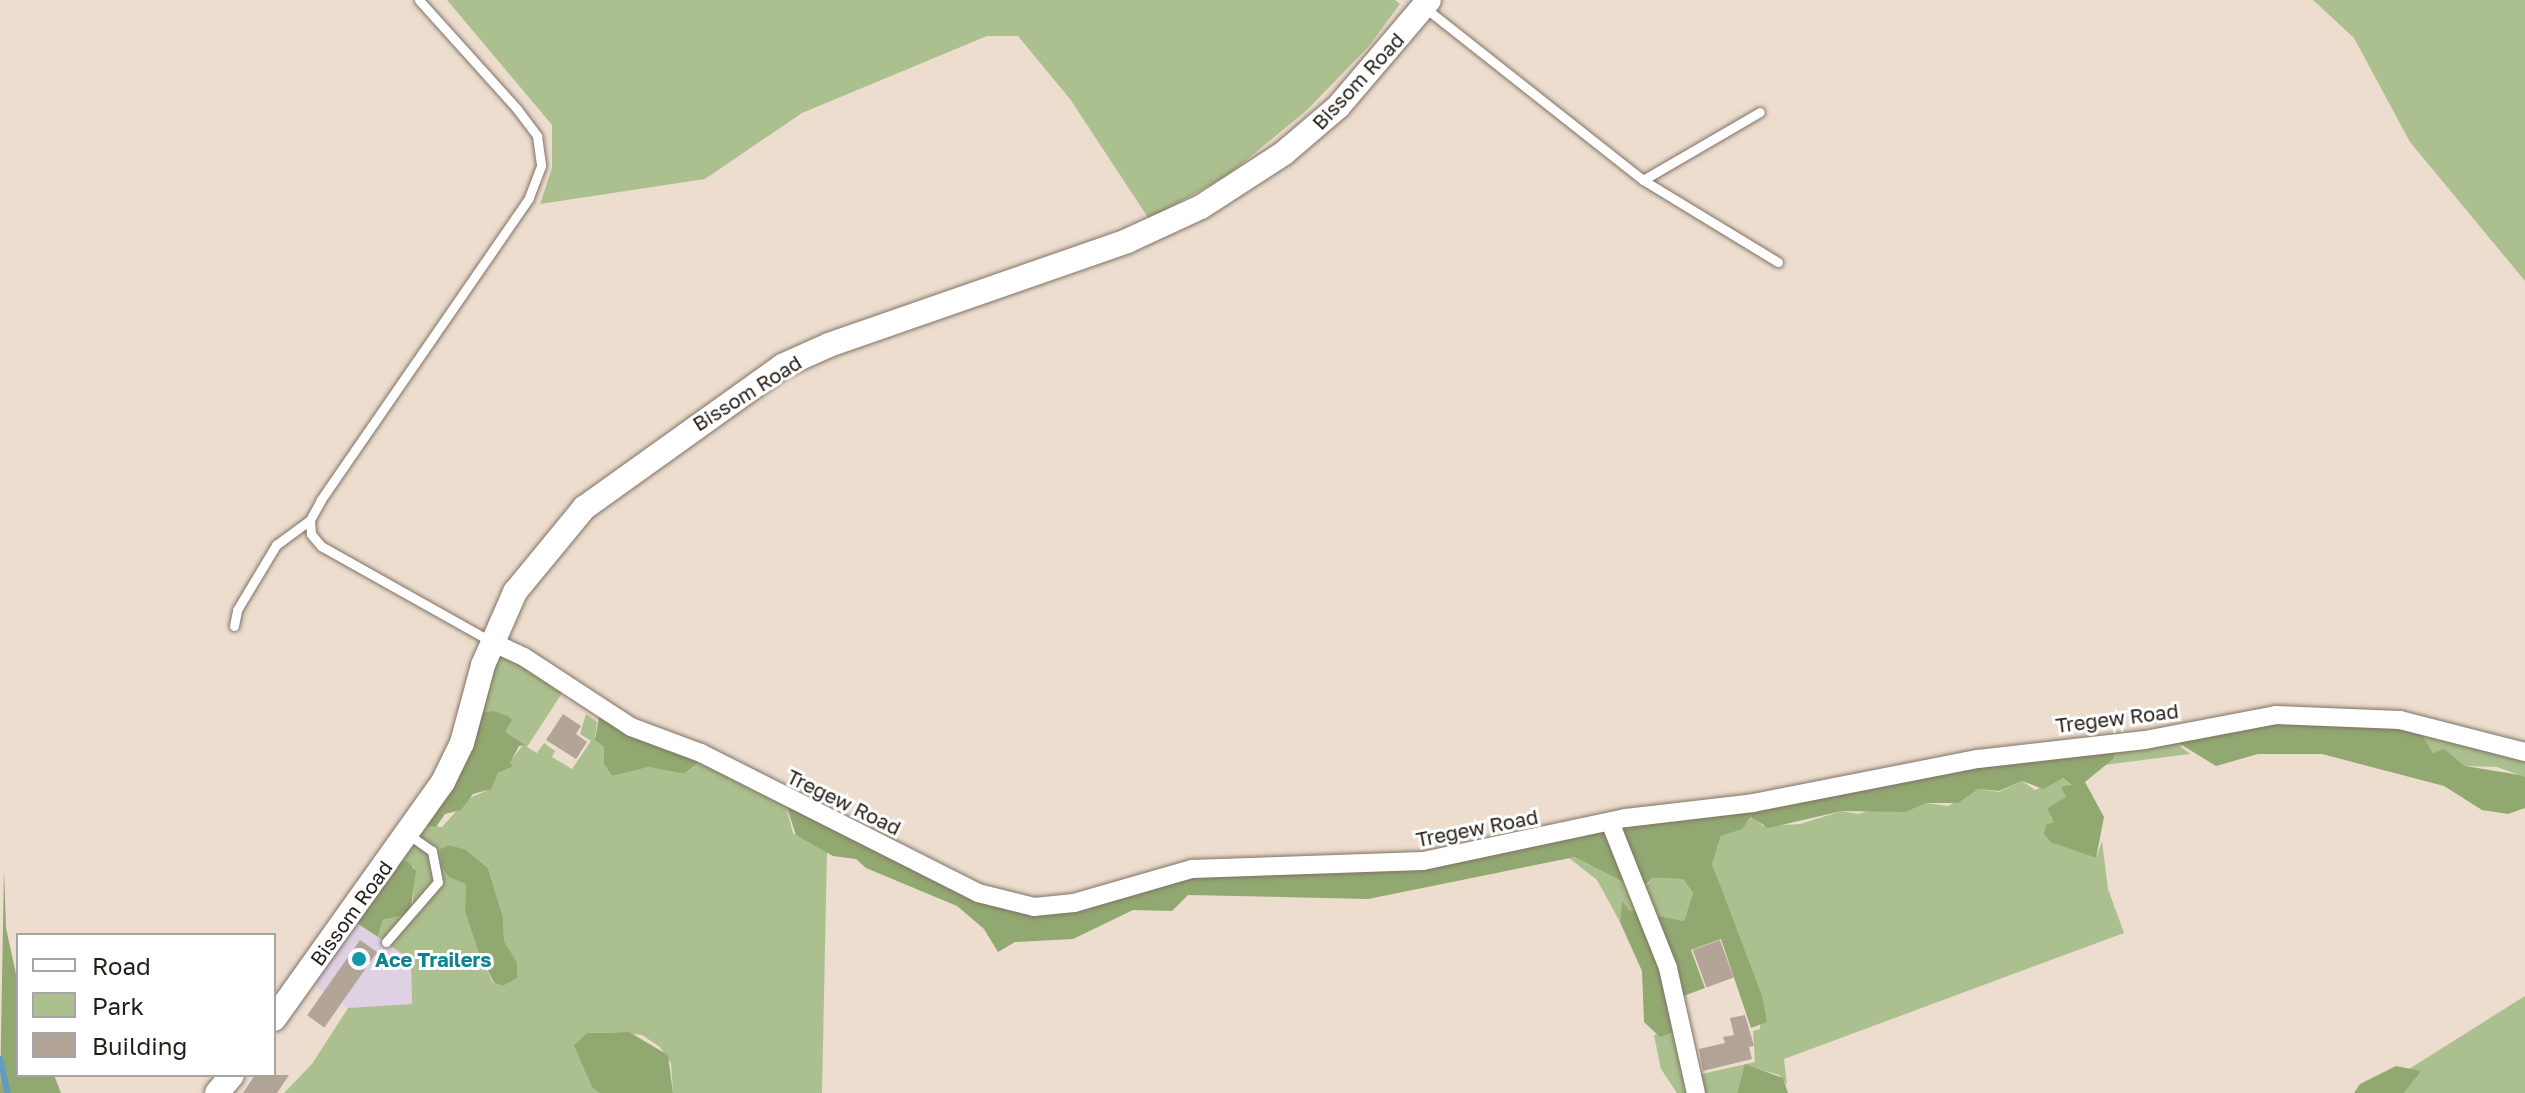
<!DOCTYPE html>
<html>
<head>
<meta charset="utf-8">
<style>
  body { margin:0 }
  #map { position:relative; width:2525px; height:1093px; overflow:hidden; background:#ecddce; font-family:"Golos Text",sans-serif }
  div>[style] { position:absolute }
  .industrial>* { inset:0; background:#ded1e4 }
  .green>* { inset:0; background:#abc08e }
  .forest>* { inset:0; background:#92a871 }
  .stream>* { height:6px; margin:-3px; padding:0 3px; transform-origin:3px; border-radius:3px; background:#629bbf }
  .building>* { inset:0; background:#b2a496; transform-origin:0 0 }
  .roads { filter:drop-shadow(0 0 2px #807265) drop-shadow(0 0 2px #807265) }
  .service>* { height:9px; margin:-4.5px; padding:0 4.5px; transform-origin:4.5px; border-radius:4.5px; background:#fff }
  .minor>* { height:18px; margin:-9px; padding:0 9px; transform-origin:9px; border-radius:9px; background:#fff }
  .tertiary>* { height:24px; margin:-12px; padding:0 12px; transform-origin:12px; border-radius:12px; background:#fff }
  .dots>* { width:22px; height:22px; translate:-50% -50%; box-sizing:border-box; border:4px solid #fff; border-radius:50% }
  span { translate:-50% -50%; white-space:nowrap; text-align:center; line-height:1.15; -webkit-text-stroke:6px #fff; paint-order:stroke }
  .street-label { font-size:20px; color:#231e18 }
  .culture-label { font-size:20px; color:#0d838f; font-weight:700 }
  .left { translate:0 -50%; text-align:left }
  .legend { position:absolute; left:16px; top:933px; width:260px; height:144px; box-sizing:border-box; background:#fff; border:2px solid #a7a5a3; margin:0; padding:10px 14px; list-style:none; font-size:24px; color:#231e18 }
  .legend li { display:flex; align-items:center; gap:16px; height:40px }
  .legend b { width:40px; border:2px solid #a7a5a3 }
</style>
</head>
<body>
<div id="map">
  <div class="industrial">
    <i style="clip-path:polygon(349px 918px,412px 960px,412px 1005px,348px 1008px,305px 979px)"></i>
  </div>
  <div class="green">
    <i style="clip-path:polygon(447px 0,1395px 0,1400px 4px,1369px 46px,1307px 110px,1228px 175px,1149px 219px,1070px 99px,1018px 36px,987px 36px,802px 113px,705px 179px,540px 204px,552px 168px,552px 125px)"></i>
    <i style="clip-path:polygon(2313px 0,2525px 0,2525px 281px,2410px 142px,2354px 38px)"></i>
    <i style="clip-path:polygon(evenodd,493px 643px,566px 687px,527px 747px,537px 753px,544px 743px,555px 751px,552px 757px,572px 769px,591px 741px,580px 734px,586px 714px,597px 722px,595px 737px,604px 747px,604px 764px,612px 776px,649px 767px,684px 774px,701px 760px,784px 799px,793px 833px,827px 851px,822px 1093px,673px 1093px,671px 1063px,660px 1047px,642px 1035px,615px 1032px,587px 1033px,578px 1054px,600px 1093px,284px 1093px,312px 1064px,348px 1008px,412px 1004px,411px 960px,378px 937px,383px 920px,404px 915px,413px 902px,414px 867px,397px 863px,425px 825px,442px 827px,467px 799px,486px 791px,498px 773px,514px 766px,509px 763px,523px 745px,504px 732px,501px 715px,480px 713px,493px 643px,448px 845px,465px 849px,488px 868px,503px 917px,504px 941px,517px 962px,517px 978px,503px 986px,493px 983px,478px 951px,465px 912px,467px 883px,441px 866px,440px 849px,448px 845px)"></i>
    <i style="clip-path:polygon(2421px 733px,2525px 753px,2525px 777px,2497px 767px,2465px 766px,2444px 750px,2433px 753px)"></i>
    <i style="clip-path:polygon(2184px 734px,2181px 747px,2190px 754px,2104px 765px,2113px 758px,2118px 743px)"></i>
    <i style="clip-path:polygon(2063px 778px,2071px 786px,2063px 787px,2066px 797px,2047px 808px,2056px 822px,2052px 843px,2096px 858px,2102px 841px,2108px 889px,2124px 933px,1784px 1059px,1787px 1085px,1779px 1075px,1745px 1065px,1737px 1093px,1697px 1093px,1693px 1076px,1755px 1062px,1753px 1031px,1760px 1029px,1762px 1010px,1712px 864px,1721px 836px,1742px 828px,1752px 817px,1763px 826px,1800px 824px,1842px 811px,1858px 814px,1881px 807px,1894px 812px,1926px 803px,1948px 806px,1978px 789px,1999px 792px,2022px 781px,2035px 790px)"></i>
    <i style="clip-path:polygon(1577px 857px,1646px 886px,1653px 878px,1683px 879px,1693px 893px,1684px 921px,1629px 910px,1622px 903px,1620px 922px,1597px 880px,1569px 858px)"></i>
    <i style="clip-path:polygon(2525px 996px,2525px 1093px,2404px 1093px,2419px 1071px,2409px 1069px)"></i>
    <i style="clip-path:polygon(1675px 1031px,1695px 1093px,1677px 1093px,1661px 1069px,1654px 1035px)"></i>
  </div>
  <div class="forest">
    <i style="clip-path:polygon(493px 711px,508px 716px,512px 720px,505px 732px,525px 745px,519px 746px,510px 763px,514px 766px,498px 773px,491px 789px,473px 794px,461px 810px,445px 814px,436px 827px,424px 825px,480px 713px)"></i>
    <i style="clip-path:polygon(2323px 715px,2421px 733px,2433px 753px,2444px 749px,2465px 766px,2520px 775px,2525px 777px,2525px 808px,2508px 814px,2482px 810px,2444px 786px,2322px 754px,2258px 754px,2216px 766px,2177px 742px)"></i>
    <i style="clip-path:polygon(599px 716px,701px 760px,684px 774px,649px 767px,612px 776px,604px 764px,604px 747px,595px 740px)"></i>
    <i style="clip-path:polygon(2118px 743px,2113px 759px,2085px 782px,2104px 817px,2096px 858px,2052px 843px,2044px 834px,2046px 825px,2054px 822px,2047px 808px,2066px 797px,2061px 787px,2071px 785px,2063px 778px,2043px 789px,2022px 781px,1999px 791px,1978px 789px,1958px 803px,1926px 803px,1905px 812px,1842px 811px,1768px 828px,1751px 817px,1742px 829px,1721px 836px,1712px 864px,1762px 996px,1767px 1022px,1751px 1028px,1721px 939px,1691px 950px,1705px 988px,1675px 999px,1675px 1031px,1660px 1037px,1644px 1022px,1642px 971px,1620px 922px,1622px 901px,1629px 910px,1684px 921px,1693px 893px,1683px 879px,1653px 878px,1640px 890px,1575px 857px,1368px 899px,1188px 895px,1172px 911px,1133px 910px,1073px 939px,1015px 942px,998px 952px,984px 929px,957px 906px,866px 868px,856px 859px,833px 856px,796px 835px,784px 799px,1020px 906px,1142px 882px,1507px 847px)"></i>
    <i style="clip-path:polygon(448px 845px,465px 849px,488px 868px,503px 917px,504px 941px,517px 962px,517px 978px,503px 986px,494px 983px,478px 951px,465px 912px,466px 884px,449px 877px,441px 866px,440px 849px)"></i>
    <i style="clip-path:polygon(411px 848px,398px 863px,407px 861px,416px 871px,411px 906px,404px 915px,383px 920px,378px 937px,349px 918px)"></i>
    <i style="clip-path:polygon(4px 869px,6px 928px,18px 983px,18px 1075px,54px 1075px,61px 1093px,0 1093px)"></i>
    <i style="clip-path:polygon(629px 1032px,668px 1055px,673px 1093px,600px 1093px,592px 1087px,574px 1045px,587px 1033px)"></i>
    <i style="clip-path:polygon(1745px 1064px,1783px 1078px,1788px 1093px,1737px 1093px)"></i>
    <i style="clip-path:polygon(2396px 1066px,2421px 1071px,2404px 1093px,2354px 1093px,2360px 1084px)"></i>
  </div>
  <div class="stream">
    <i style="left:0;top:1059px;width:35px;rotate:77deg"></i>
  </div>
  <div class="building">
    <i style="clip-path:polygon(563px 714px,581px 726px,576px 734px,587px 742px,576px 759px,546px 740px)"></i>
    <i style="left:360px;top:940px;width:21px;height:92px;rotate:35deg"></i>
    <i style="left:1720px;top:940px;width:40px;height:29px;rotate:70deg"></i>
    <i style="clip-path:polygon(1745px 1015px,1754px 1046px,1749px 1047px,1752px 1059px,1703px 1071px,1699px 1049px,1725px 1043px,1723px 1037px,1734px 1035px,1730px 1018px)"></i>
    <i style="clip-path:polygon(255px 1075px,289px 1075px,277px 1093px,243px 1093px)"></i>
  </div>
  <div class="roads">
    <div class="service">
      <i style="left:419px;top:0;width:147px;rotate:48deg"></i>
      <i style="left:517px;top:109px;width:34px;rotate:53deg"></i>
      <i style="left:537px;top:136px;width:30px;rotate:82deg"></i>
      <i style="left:541px;top:166px;width:34px;rotate:111deg"></i>
      <i style="left:529px;top:198px;width:367px;rotate:124.6deg"></i>
      <i style="left:321px;top:500px;width:23px;rotate:119deg"></i>
      <i style="left:310px;top:520px;width:14px;rotate:86deg"></i>
      <i style="left:311px;top:534px;width:16px;rotate:50deg"></i>
      <i style="left:321px;top:546px;width:196px;rotate:29.3deg"></i>
      <i style="left:1424px;top:7px;width:279px;rotate:38.3deg"></i>
      <i style="left:1643px;top:180px;width:158px;rotate:31.3deg"></i>
      <i style="left:1643px;top:180px;width:135px;rotate:-30.2deg"></i>
      <i style="left:234px;top:626px;width:16px;rotate:-79deg"></i>
      <i style="left:237px;top:610px;width:76px;rotate:-59deg"></i>
      <i style="left:276px;top:545px;width:42px;rotate:-36.3deg"></i>
      <i style="left:386px;top:942px;width:79px;rotate:-49.1deg"></i>
      <i style="left:438px;top:882px;width:32px;rotate:-101deg"></i>
      <i style="left:432px;top:851px;width:29px;rotate:-145deg"></i>
    </div>
    <div class="minor">
      <i style="left:492px;top:642px;width:35px;rotate:25deg"></i>
      <i style="left:524px;top:657px;width:128px;rotate:33.2deg"></i>
      <i style="left:631px;top:727px;width:75px;rotate:20.4deg"></i>
      <i style="left:701px;top:753px;width:310px;rotate:26.8deg"></i>
      <i style="left:978px;top:893px;width:58px;rotate:14deg"></i>
      <i style="left:1034px;top:907px;width:40px;rotate:-5.7deg"></i>
      <i style="left:1074px;top:903px;width:123px;rotate:-16.1deg"></i>
      <i style="left:1192px;top:869px;width:231px;rotate:-2deg"></i>
      <i style="left:1423px;top:861px;width:208px;rotate:-12deg"></i>
      <i style="left:1626px;top:818px;width:128px;rotate:-6.7deg"></i>
      <i style="left:1753px;top:803px;width:229px;rotate:-11.1deg"></i>
      <i style="left:1978px;top:759px;width:168px;rotate:-6.5deg"></i>
      <i style="left:2145px;top:740px;width:133px;rotate:-10.8deg"></i>
      <i style="left:2276px;top:715px;width:124px;rotate:2.3deg"></i>
      <i style="left:2400px;top:720px;width:129px;rotate:14.4deg"></i>
      <i style="left:1610px;top:822px;width:157px;rotate:68.3deg"></i>
      <i style="left:1668px;top:968px;width:128px;rotate:77.4deg"></i>
    </div>
    <div class="tertiary">
      <i style="left:274px;top:1019px;width:291px;rotate:-54.5deg"></i>
      <i style="left:443px;top:782px;width:43px;rotate:-64deg"></i>
      <i style="left:462px;top:743px;width:81px;rotate:-74.9deg"></i>
      <i style="left:483px;top:665px;width:80px;rotate:-66.3deg"></i>
      <i style="left:515px;top:592px;width:109px;rotate:-50.6deg"></i>
      <i style="left:584px;top:508px;width:244px;rotate:-35.6deg"></i>
      <i style="left:782px;top:366px;width:51px;rotate:-24.1deg"></i>
      <i style="left:829px;top:345px;width:316px;rotate:-19.2deg"></i>
      <i style="left:1127px;top:241px;width:81px;rotate:-24.7deg"></i>
      <i style="left:1201px;top:207px;width:99px;rotate:-33deg"></i>
      <i style="left:1284px;top:153px;width:71px;rotate:-40.4deg"></i>
      <i style="left:1338px;top:107px;width:140px;rotate:-49.6deg"></i>
      <i style="left:217px;top:1093px;width:23px;rotate:-50deg"></i>
    </div>
  </div>
  <div class="dots">
    <i style="left:359px;top:959px;background:#0f9aa8"></i>
  </div>
  <div class="street-label">
    <span style="left:1358px;top:81px;rotate:-47deg">Bissom Road</span>
    <span style="left:747px;top:393px;rotate:-32deg">Bissom Road</span>
    <span style="left:2117px;top:718px;rotate:-7deg">Tregew Road</span>
    <span style="left:844px;top:802px;rotate:26deg">Tregew Road</span>
    <span style="left:1477px;top:828px;rotate:-11deg">Tregew Road</span>
    <span style="left:351px;top:913px;rotate:-54deg">Bissom Road</span>
  </div>
  <div class="culture-label">
    <span class="left" style="left:375px;top:959px">Ace Trailers</span>
  </div>
  <ul class="legend">
  <li><b style="height:10px;background:#fff"></b>Road</li>
  <li><b style="height:22px;background:#abc08e"></b>Park</li>
  <li><b style="height:22px;background:#b2a496"></b>Building</li>
  </ul>
</div>
</body>
</html>
